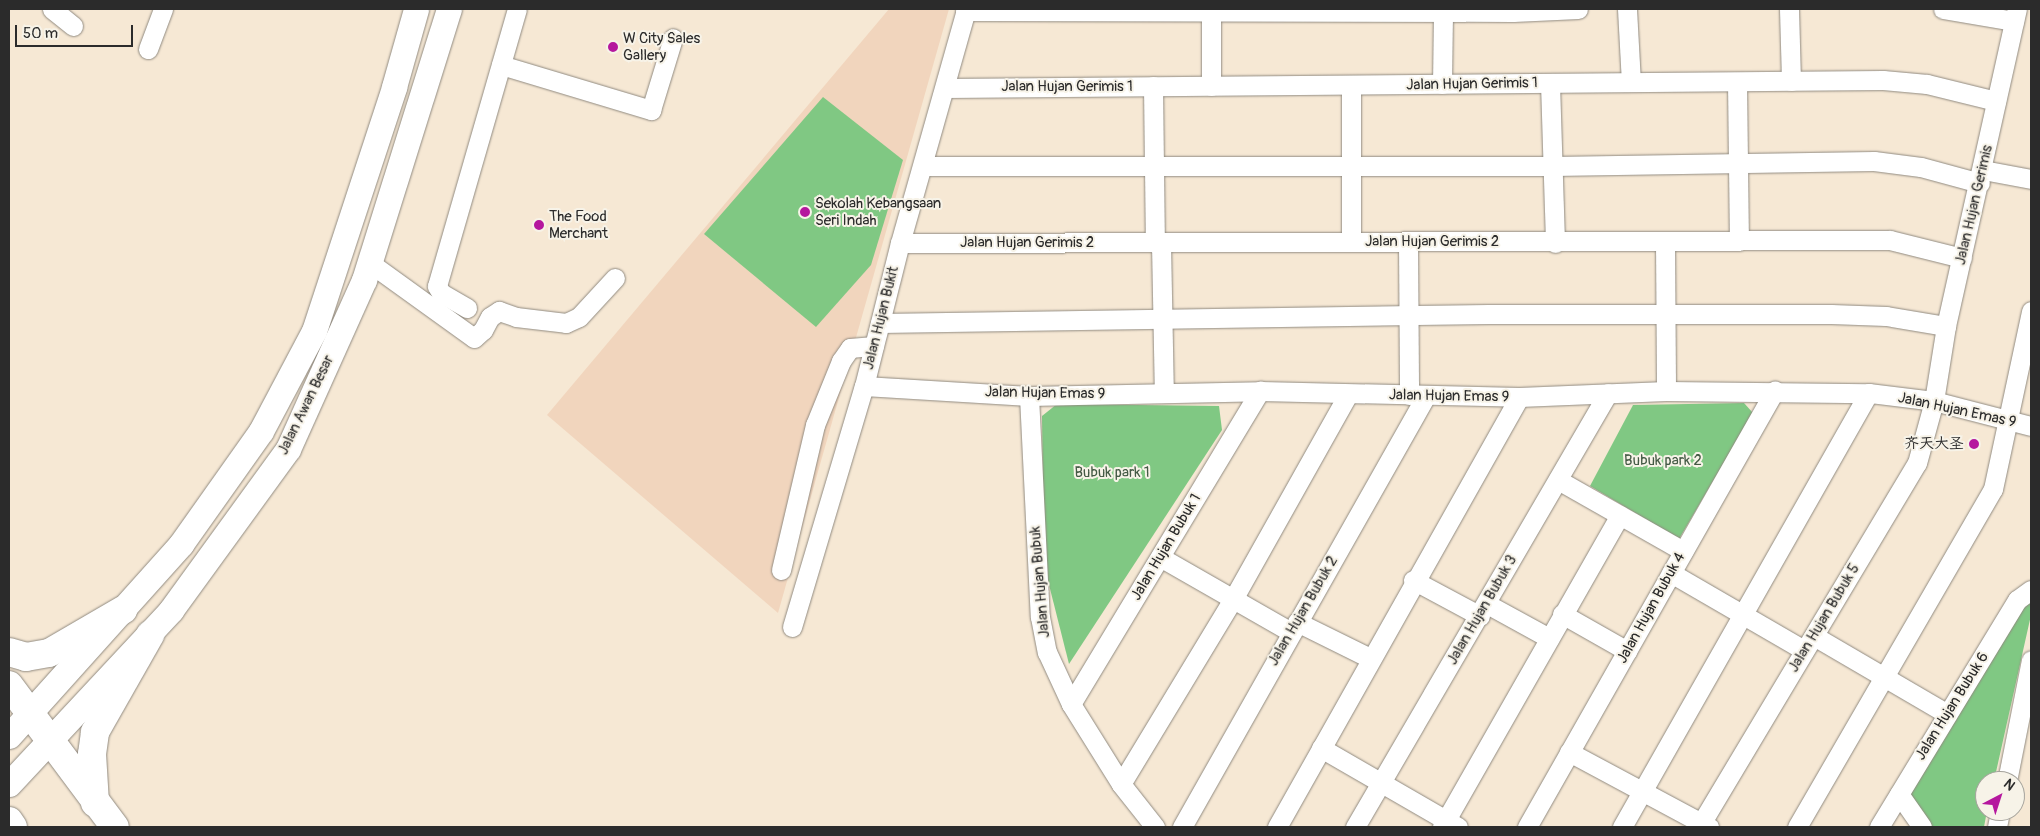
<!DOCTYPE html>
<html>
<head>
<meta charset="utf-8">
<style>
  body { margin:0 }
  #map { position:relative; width:2040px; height:836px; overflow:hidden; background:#f6e8d4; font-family:Pangolin,"LXGW WenKai TC",sans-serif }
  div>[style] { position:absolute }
  .built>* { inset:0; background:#f1d5bd }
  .green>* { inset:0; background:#80c883 }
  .roads { filter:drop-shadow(0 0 1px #908a80) drop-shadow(0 0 1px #908a80) }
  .minor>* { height:19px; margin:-9.5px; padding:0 9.5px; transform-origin:9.5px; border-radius:9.5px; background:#fff }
  .major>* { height:25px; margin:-12.5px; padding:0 12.5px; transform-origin:12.5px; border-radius:12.5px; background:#fff }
  .highway>* { height:28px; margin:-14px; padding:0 14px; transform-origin:14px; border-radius:14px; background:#fff }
  .dots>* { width:14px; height:14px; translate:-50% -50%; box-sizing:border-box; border:2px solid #f7f3e8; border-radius:50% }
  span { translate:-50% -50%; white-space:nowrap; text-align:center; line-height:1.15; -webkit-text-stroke:4px #f7f3e8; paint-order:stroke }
  .poi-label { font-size:15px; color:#2b2b2b }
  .left { translate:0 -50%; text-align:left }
  .right { translate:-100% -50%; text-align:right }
  .street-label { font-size:15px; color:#2b2b2b }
  .park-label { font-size:15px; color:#445a45 }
  .frame { position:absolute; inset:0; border:10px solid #2b2b2b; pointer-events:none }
  .north { position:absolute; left:1975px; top:771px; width:50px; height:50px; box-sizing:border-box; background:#f7f3e8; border:1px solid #a5a39c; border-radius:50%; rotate:40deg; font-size:14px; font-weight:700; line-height:20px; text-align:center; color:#2b2b2b }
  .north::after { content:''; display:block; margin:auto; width:18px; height:22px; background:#b5179e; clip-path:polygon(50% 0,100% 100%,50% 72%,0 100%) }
  .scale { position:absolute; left:15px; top:25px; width:118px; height:22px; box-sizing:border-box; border:2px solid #2b2b2b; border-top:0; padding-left:6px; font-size:15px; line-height:18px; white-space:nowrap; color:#2b2b2b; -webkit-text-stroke:4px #f7f3e8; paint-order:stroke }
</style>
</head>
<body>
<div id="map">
  <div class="built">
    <i style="clip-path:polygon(889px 9px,949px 9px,778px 613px,547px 415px)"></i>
  </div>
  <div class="green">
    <i style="clip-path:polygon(823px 97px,903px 160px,871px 265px,816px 327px,704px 234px)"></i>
    <i style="clip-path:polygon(1744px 403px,1753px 413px,1679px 539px,1590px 486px,1633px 405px)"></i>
    <i style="clip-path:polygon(1057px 404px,1219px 406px,1222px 430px,1069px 664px,1044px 565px,1042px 416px)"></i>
    <i style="clip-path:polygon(2031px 582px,2031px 615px,1994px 781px,1985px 781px,1987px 811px,1984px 827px,1924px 827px,1907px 799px)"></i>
  </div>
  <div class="roads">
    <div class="minor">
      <i style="left:52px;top:9px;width:27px;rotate:39deg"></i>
      <i style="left:1211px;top:9px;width:77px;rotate:90deg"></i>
      <i style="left:1627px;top:9px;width:73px;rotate:86.9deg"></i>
      <i style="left:1789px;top:9px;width:72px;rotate:88.4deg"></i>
      <i style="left:1943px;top:9px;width:72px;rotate:9.6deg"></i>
      <i style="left:965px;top:11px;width:548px;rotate:0.1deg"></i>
      <i style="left:1513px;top:12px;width:65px;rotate:-2.6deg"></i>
      <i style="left:148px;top:49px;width:43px;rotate:-69.4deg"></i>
      <i style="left:501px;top:65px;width:157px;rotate:16.7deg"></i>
      <i style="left:651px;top:110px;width:75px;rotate:-73deg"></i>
      <i style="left:1737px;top:82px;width:159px;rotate:89.3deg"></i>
      <i style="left:1550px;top:83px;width:160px;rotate:88.2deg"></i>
      <i style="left:1442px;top:84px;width:75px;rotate:-89.2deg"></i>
      <i style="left:1351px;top:85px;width:157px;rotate:90deg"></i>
      <i style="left:1153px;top:86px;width:157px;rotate:89.3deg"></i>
      <i style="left:946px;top:88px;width:937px;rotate:-0.49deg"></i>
      <i style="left:1883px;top:80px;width:44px;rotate:5.2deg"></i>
      <i style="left:1927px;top:84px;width:71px;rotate:13.8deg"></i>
      <i style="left:923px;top:166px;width:630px"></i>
      <i style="left:1553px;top:166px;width:321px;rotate:-0.9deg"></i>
      <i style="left:1874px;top:161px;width:47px;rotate:7.3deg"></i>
      <i style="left:1921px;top:167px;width:61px;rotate:15.2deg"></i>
      <i style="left:1983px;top:170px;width:49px;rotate:10.6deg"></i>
      <i style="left:1408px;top:242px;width:153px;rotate:89.6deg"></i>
      <i style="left:1665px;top:242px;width:149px;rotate:89.6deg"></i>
      <i style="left:900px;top:243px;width:990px;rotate:-0.17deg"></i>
      <i style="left:1890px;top:240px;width:74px;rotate:14deg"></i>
      <i style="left:1161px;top:243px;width:150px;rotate:88.9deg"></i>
      <i style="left:370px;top:263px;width:128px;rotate:35.8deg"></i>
      <i style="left:474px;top:338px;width:12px;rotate:-42deg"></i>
      <i style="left:483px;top:330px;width:15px;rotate:-62deg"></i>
      <i style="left:490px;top:317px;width:11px;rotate:-34deg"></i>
      <i style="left:499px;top:311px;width:18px;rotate:19deg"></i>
      <i style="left:516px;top:317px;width:50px;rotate:6.8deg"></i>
      <i style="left:566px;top:323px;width:14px;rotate:-25deg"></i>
      <i style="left:579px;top:317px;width:53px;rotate:-47.3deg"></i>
      <i style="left:467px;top:308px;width:30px;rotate:-150deg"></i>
      <i style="left:441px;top:293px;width:8px;rotate:-120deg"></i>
      <i style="left:437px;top:286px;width:288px;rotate:-73.9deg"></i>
      <i style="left:880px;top:323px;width:609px;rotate:-0.85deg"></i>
      <i style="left:1489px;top:314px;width:342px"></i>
      <i style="left:1831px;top:314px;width:55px;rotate:2.1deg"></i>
      <i style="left:1886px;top:316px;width:61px;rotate:9.5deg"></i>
      <i style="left:864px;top:386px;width:165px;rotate:3.5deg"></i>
      <i style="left:1029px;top:396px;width:231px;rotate:-1.2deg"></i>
      <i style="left:1260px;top:391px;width:259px;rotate:1.3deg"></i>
      <i style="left:1519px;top:397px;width:147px;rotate:-2.3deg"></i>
      <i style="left:1666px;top:391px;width:203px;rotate:0.6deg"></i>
      <i style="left:1869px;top:393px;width:65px;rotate:7deg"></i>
      <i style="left:1934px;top:401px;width:100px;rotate:14.5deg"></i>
      <i style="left:1029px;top:396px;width:221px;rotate:87.2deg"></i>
      <i style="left:1040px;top:617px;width:36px;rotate:79deg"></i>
      <i style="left:1047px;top:652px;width:57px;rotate:65.2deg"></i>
      <i style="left:1071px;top:704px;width:94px;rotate:58deg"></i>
      <i style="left:1121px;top:784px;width:55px;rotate:51.7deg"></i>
      <i style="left:1558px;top:480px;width:144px;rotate:29.6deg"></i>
      <i style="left:1160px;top:557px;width:151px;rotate:29.8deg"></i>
      <i style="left:781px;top:570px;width:149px;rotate:-76.8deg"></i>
      <i style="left:815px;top:425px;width:69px;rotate:-67.9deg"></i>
      <i style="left:841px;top:361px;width:16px;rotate:-55deg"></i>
      <i style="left:850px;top:348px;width:24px;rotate:-5deg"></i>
      <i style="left:1671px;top:573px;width:154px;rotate:30.1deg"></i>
      <i style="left:1413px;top:580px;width:76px;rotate:28.2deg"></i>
      <i style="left:1487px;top:604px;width:71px;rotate:28.7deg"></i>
      <i style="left:1562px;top:614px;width:75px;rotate:29.6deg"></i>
      <i style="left:1297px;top:622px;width:81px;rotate:26.3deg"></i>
      <i style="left:792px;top:627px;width:252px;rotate:-73.4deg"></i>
      <i style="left:864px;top:386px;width:147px;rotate:-75.9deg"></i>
      <i style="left:900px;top:243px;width:243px;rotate:-74.2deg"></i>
      <i style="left:1814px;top:636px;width:153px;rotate:30.3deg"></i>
      <i style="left:1071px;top:704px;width:366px;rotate:-58.9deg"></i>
      <i style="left:1321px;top:748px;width:158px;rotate:30deg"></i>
      <i style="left:1569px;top:752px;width:159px;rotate:28.2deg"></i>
      <i style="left:2007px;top:781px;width:123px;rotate:-78.8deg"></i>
      <i style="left:1121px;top:784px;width:214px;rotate:-58.8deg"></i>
      <i style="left:1232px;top:601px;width:237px;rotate:-60.7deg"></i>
      <i style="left:1899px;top:794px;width:40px;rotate:55.1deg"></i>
      <i style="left:1182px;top:827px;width:495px;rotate:-60.5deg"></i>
      <i style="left:1277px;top:827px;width:493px;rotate:-60.6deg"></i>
      <i style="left:1355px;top:827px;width:502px;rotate:-59.76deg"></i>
      <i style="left:1442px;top:827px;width:359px;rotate:-60.3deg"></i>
      <i style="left:1527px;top:827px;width:502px;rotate:-60.42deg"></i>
      <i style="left:1622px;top:827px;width:499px;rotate:-60.4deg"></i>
      <i style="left:1699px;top:827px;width:424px;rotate:-59.1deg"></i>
      <i style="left:1917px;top:463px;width:64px;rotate:-74.7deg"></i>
      <i style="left:1934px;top:401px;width:76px;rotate:-80.9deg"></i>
      <i style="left:1946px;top:326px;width:325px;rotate:-77.4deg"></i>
      <i style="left:1797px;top:827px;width:391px;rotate:-59.9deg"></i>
      <i style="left:1993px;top:489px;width:182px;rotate:-77.9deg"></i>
      <i style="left:1879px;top:827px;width:266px;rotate:-58.7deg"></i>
      <i style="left:2017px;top:600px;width:17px;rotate:-36deg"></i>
      <i style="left:1997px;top:827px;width:16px;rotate:-79deg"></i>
    </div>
    <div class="major">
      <i style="left:9px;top:736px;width:258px;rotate:-48.1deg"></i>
      <i style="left:181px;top:544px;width:138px;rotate:-54.7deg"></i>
      <i style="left:261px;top:431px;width:113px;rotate:-62.1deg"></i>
      <i style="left:314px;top:331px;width:257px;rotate:-71.8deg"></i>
      <i style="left:394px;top:87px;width:81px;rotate:-74.2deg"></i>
      <i style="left:9px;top:784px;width:238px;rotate:-47deg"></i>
      <i style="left:171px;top:610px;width:199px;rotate:-54deg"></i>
      <i style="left:288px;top:449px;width:185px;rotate:-65.8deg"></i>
      <i style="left:364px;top:280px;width:284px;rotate:-72.6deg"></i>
    </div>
    <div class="highway">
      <i style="left:9px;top:652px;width:18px;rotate:16deg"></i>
      <i style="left:26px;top:657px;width:23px;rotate:-10deg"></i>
      <i style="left:49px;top:653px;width:86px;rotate:-30.2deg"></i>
      <i style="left:9px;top:685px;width:177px;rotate:53.3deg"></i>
      <i style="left:95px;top:803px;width:49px;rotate:-93.5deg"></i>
      <i style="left:92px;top:754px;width:22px;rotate:-82deg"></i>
      <i style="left:95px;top:732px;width:112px;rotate:-60.4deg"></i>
      <i style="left:9px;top:821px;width:7px;rotate:56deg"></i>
    </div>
  </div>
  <div class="dots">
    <i style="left:613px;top:47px;background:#b5179e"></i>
    <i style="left:805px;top:212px;background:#b5179e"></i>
    <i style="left:539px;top:225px;background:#b5179e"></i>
    <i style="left:1974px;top:444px;background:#b5179e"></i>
  </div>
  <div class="poi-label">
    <span class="left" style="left:623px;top:47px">W City Sales<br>Gallery</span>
    <span class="left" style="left:815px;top:212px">Sekolah Kebangsaan<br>Seri Indah</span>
    <span class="left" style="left:549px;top:225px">The Food<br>Merchant</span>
    <span class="right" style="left:1964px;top:444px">齐天大圣</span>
  </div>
  <div class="street-label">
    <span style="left:1472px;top:84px;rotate:-1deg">Jalan Hujan Gerimis 1</span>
    <span style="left:1067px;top:87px">Jalan Hujan Gerimis 1</span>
    <span style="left:1974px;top:205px;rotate:-77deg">Jalan Hujan Gerimis</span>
    <span style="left:1432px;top:242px">Jalan Hujan Gerimis 2</span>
    <span style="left:1027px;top:243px">Jalan Hujan Gerimis 2</span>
    <span style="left:881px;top:318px;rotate:-76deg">Jalan Hujan Bukit</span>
    <span style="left:1045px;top:393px;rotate:1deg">Jalan Hujan Emas 9</span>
    <span style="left:1449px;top:396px;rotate:1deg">Jalan Hujan Emas 9</span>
    <span style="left:306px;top:405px;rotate:-64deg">Jalan Awan Besar</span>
    <span style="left:1957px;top:410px;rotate:12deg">Jalan Hujan Emas 9</span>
    <span style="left:1166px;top:547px;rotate:-59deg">Jalan Hujan Bubuk 1</span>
    <span style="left:1040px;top:582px;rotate:-95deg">Jalan Hujan Bubuk</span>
    <span style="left:1651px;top:608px;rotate:-61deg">Jalan Hujan Bubuk 4</span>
    <span style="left:1482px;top:610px;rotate:-60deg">Jalan Hujan Bubuk 3</span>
    <span style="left:1303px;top:611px;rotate:-60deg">Jalan Hujan Bubuk 2</span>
    <span style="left:1824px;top:618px;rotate:-59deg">Jalan Hujan Bubuk 5</span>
    <span style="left:1952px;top:706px;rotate:-58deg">Jalan Hujan Bubuk 6</span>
  </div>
  <div class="park-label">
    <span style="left:1663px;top:461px">Bubuk park 2</span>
    <span style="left:1112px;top:473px">Bubuk park 1</span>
  </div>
  <div class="frame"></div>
  <div class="north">N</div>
  <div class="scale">50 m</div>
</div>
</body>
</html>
